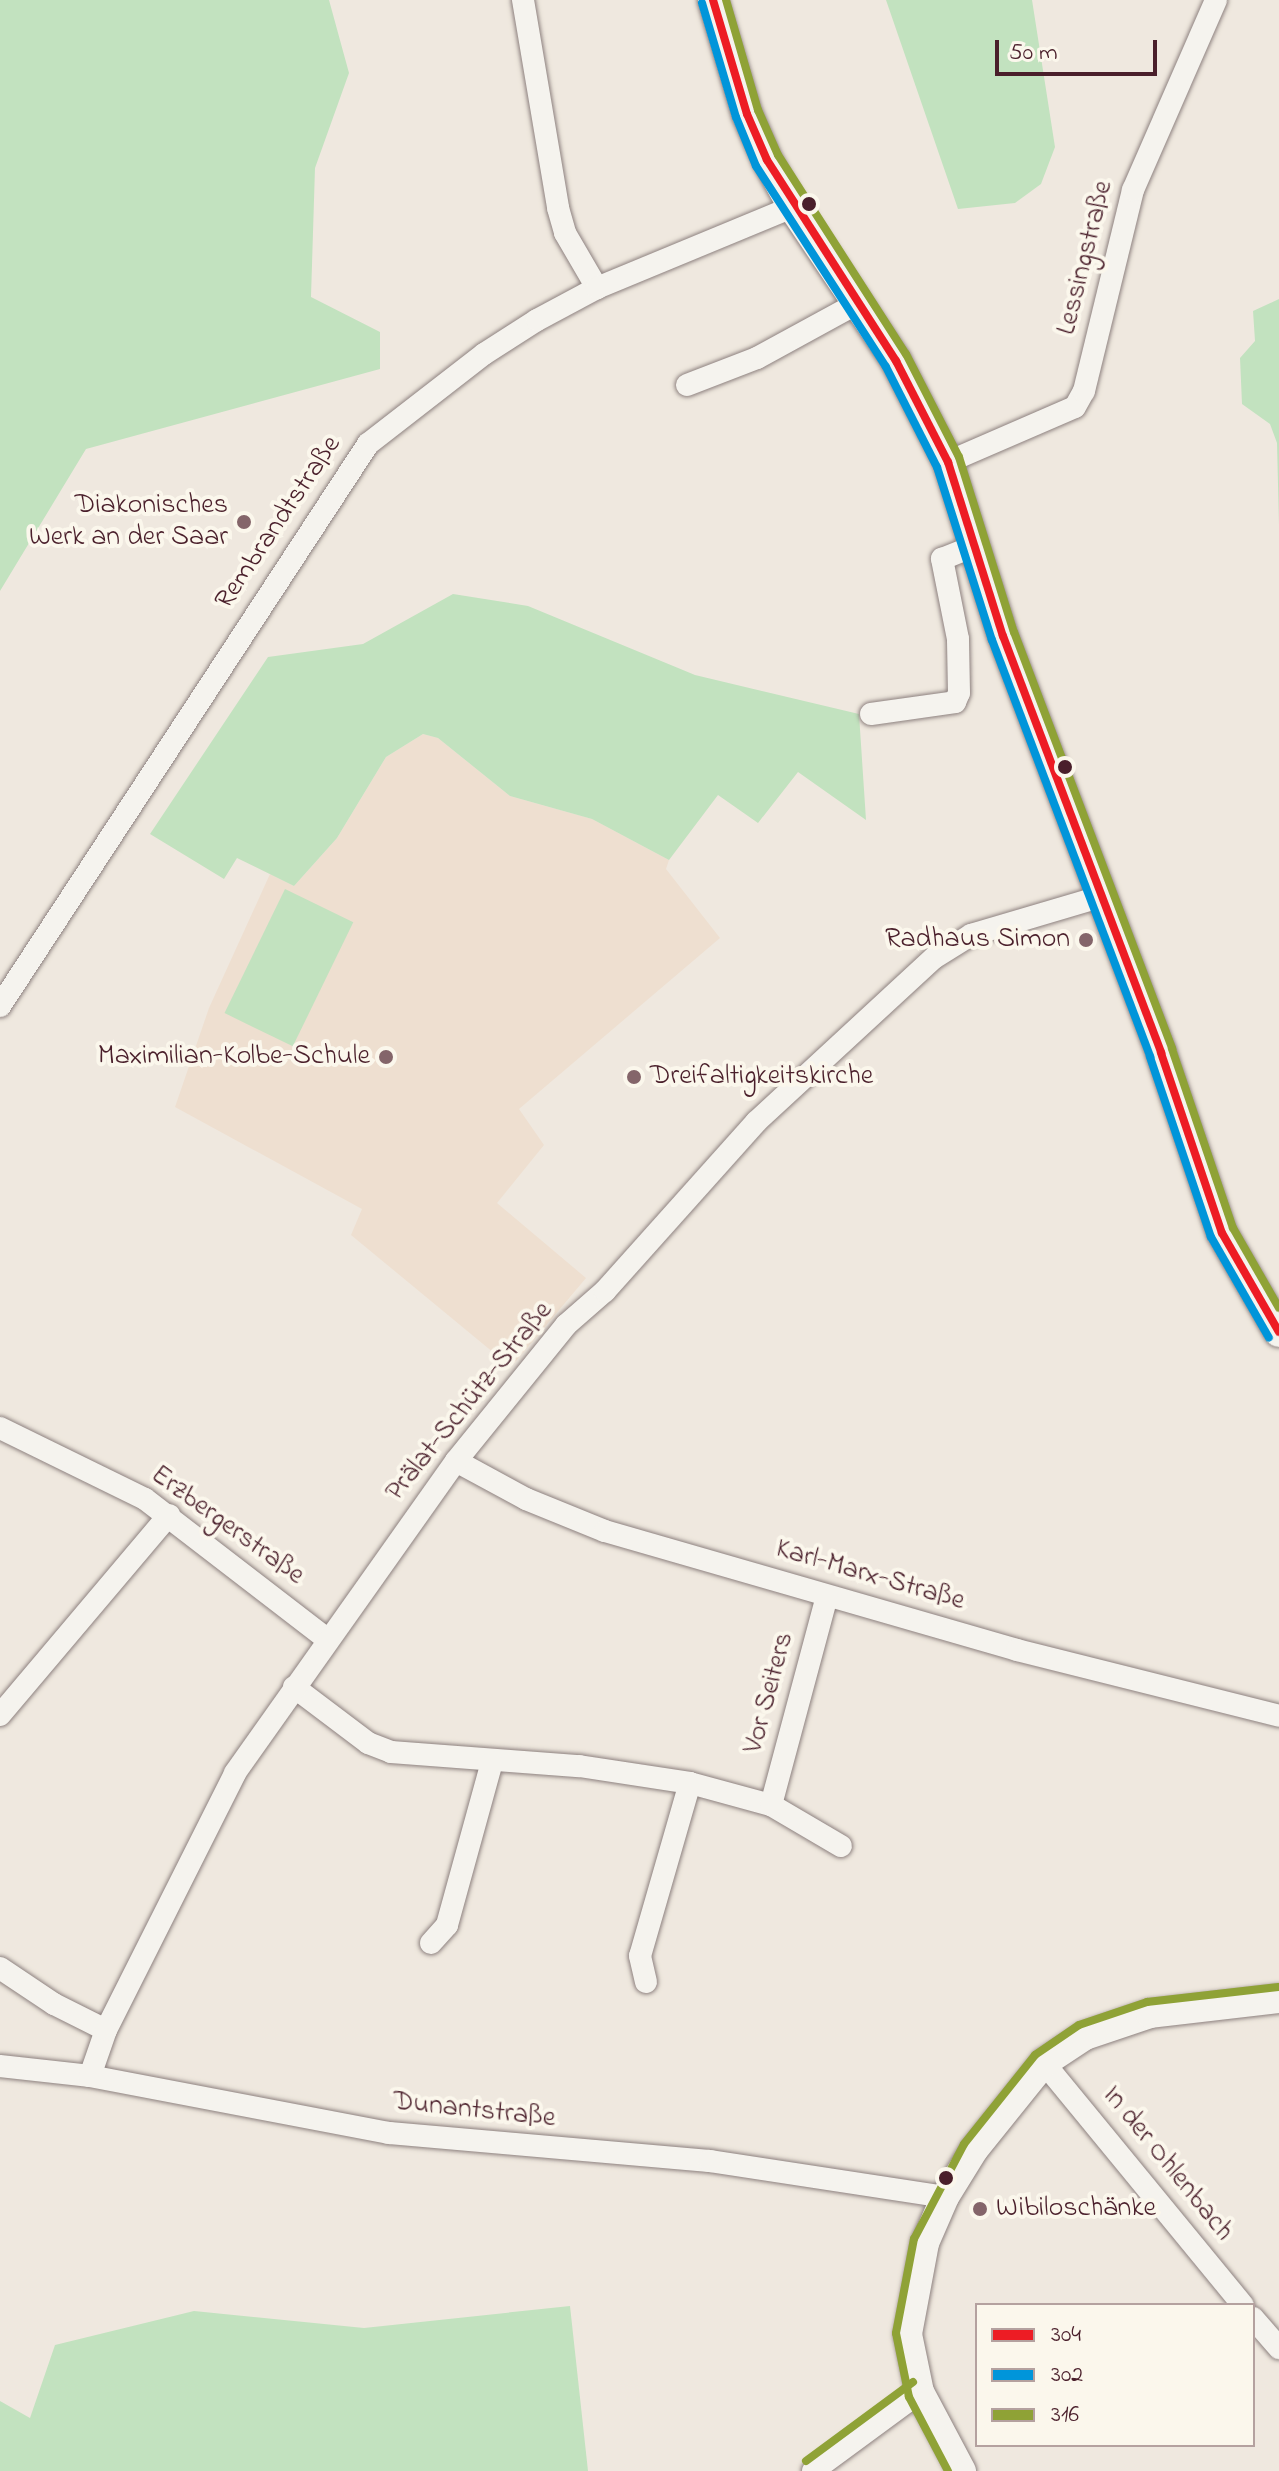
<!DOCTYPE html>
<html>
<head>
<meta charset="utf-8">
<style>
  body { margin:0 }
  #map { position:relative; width:1279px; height:2471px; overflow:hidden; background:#efe8df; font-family:"Indie Flower",sans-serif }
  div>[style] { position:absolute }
  .built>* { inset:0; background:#eedfd0 }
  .green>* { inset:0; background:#c2e2bf; transform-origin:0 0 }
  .roads { filter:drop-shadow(0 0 2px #8d817f) drop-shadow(0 0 2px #8d817f) }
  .minor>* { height:22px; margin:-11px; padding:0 11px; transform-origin:11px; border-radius:11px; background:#f5f3ee }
  .tertiary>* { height:28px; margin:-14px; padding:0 14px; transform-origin:14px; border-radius:14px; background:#f5f3ee }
  .secondary>* { height:30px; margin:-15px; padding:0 15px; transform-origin:15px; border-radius:15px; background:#f5f3ee }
  .bus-1>* { height:8px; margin:-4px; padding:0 4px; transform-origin:4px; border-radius:4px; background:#ed1c24 }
  .bus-2>* { height:8px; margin:-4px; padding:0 4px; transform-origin:4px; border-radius:4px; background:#0095da }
  .bus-3>* { height:8px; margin:-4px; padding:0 4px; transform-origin:4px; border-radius:4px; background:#8fa236 }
  .dots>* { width:22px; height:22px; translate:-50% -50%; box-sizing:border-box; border:4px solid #fbf7ec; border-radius:50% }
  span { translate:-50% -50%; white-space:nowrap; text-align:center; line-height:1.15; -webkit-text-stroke:8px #fbf7ec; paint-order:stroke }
  .street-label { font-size:28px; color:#4a1f2b }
  .poi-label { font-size:28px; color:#4a1f2b }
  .right { translate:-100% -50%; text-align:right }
  .left { translate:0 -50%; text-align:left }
  .legend { position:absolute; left:975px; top:2303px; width:280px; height:144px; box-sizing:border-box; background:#fbf7ec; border:2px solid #b4a19f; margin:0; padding:10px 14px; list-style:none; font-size:24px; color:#4a1f2b }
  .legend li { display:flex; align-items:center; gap:16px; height:40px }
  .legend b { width:40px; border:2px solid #b4a19f }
  .scale { position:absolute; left:995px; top:40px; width:162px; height:36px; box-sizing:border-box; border:4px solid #4a1f2b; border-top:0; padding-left:10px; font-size:24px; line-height:28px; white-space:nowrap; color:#4a1f2b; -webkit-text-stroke:6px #fbf7ec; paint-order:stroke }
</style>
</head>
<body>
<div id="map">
  <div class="built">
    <i style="clip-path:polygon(423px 734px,438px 738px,510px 796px,592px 819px,669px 860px,666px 869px,720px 938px,519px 1109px,544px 1145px,497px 1203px,586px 1278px,511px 1367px,351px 1235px,362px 1209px,175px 1107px,209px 1008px,270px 874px,294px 886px,337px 838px,386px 757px)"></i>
  </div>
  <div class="green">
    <i style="clip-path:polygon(0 0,329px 0,349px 73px,315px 168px,311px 297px,380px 332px,380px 369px,86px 449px,0 591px)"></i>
    <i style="clip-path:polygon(886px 0,1032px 0,1055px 147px,1041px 184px,1015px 203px,958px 209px)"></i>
    <i style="clip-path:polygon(1279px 299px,1279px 525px,1277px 443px,1270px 424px,1242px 404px,1240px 358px,1255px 341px,1253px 311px)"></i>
    <i style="clip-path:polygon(453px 594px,528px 606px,695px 675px,859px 714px,866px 820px,798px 772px,758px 823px,718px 795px,669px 860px,592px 819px,510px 796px,438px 738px,423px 734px,386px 757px,337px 838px,294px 886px,237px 858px,224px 879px,150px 834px,268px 657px,363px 644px)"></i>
    <i style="left:285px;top:889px;width:76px;height:138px;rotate:26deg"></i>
    <i style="clip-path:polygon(570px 2306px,588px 2471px,0 2471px,0 2401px,30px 2418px,55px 2345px,194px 2311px,364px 2328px)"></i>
  </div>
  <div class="roads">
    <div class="minor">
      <i style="left:523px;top:0;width:211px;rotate:80.4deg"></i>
      <i style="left:558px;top:208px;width:26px;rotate:74deg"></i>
      <i style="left:565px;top:233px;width:64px;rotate:59.8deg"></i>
      <i style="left:687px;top:385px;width:75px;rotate:-21.1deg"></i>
      <i style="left:757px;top:358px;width:115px;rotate:-28.6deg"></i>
      <i style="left:948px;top:462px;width:138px;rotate:-23.4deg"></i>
      <i style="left:1075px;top:407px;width:18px;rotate:-61deg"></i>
      <i style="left:1084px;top:391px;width:207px;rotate:-76.3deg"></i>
      <i style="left:1133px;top:190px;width:207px;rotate:-66.4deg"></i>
      <i style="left:871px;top:714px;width:85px;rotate:-8.1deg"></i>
      <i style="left:955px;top:702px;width:10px;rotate:-66deg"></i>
      <i style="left:959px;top:693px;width:54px;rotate:-91.1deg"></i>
      <i style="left:958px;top:639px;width:82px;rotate:-101.3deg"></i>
      <i style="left:942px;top:559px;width:35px;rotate:-22deg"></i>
      <i style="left:0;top:1006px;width:672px;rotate:-56.78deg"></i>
      <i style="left:368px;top:444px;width:147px;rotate:-37.8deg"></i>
      <i style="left:484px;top:354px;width:63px;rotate:-32.7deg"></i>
      <i style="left:537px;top:320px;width:68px;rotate:-28.1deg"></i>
      <i style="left:597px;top:288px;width:212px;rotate:-22.5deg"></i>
      <i style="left:0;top:1428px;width:161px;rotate:26.1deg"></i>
      <i style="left:145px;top:1499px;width:230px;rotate:37.6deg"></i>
      <i style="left:456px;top:1461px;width:80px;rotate:28.5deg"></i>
      <i style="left:526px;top:1499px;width:85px;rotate:22.1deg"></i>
      <i style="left:605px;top:1531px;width:429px;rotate:16.1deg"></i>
      <i style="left:1017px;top:1650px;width:270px;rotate:14.1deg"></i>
      <i style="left:294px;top:1687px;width:93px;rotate:37.1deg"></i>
      <i style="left:368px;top:1743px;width:25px;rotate:21deg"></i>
      <i style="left:391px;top:1752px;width:189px;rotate:4.3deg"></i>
      <i style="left:579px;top:1766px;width:112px;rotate:8.7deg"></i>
      <i style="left:690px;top:1783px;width:84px;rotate:15.2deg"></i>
      <i style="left:771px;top:1805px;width:81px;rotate:30.4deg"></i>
      <i style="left:0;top:1715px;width:262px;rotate:-49.8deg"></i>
      <i style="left:771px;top:1805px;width:216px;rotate:-75deg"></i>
      <i style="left:431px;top:1943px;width:24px;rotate:-48deg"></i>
      <i style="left:447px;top:1925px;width:169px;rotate:-74.6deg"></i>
      <i style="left:0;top:1968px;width:65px;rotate:33.7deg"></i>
      <i style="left:54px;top:2004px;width:58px;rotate:26.6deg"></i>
      <i style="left:646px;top:1982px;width:27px;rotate:-103deg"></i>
      <i style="left:640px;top:1956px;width:180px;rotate:-73.9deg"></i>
      <i style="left:1044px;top:2063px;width:313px;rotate:50.6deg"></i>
      <i style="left:0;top:2066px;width:91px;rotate:6.3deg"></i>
      <i style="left:90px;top:2076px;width:304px;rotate:10.8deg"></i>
      <i style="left:389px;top:2133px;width:322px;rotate:5deg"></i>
      <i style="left:710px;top:2161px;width:238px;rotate:8.7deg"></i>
      <i style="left:90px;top:2076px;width:49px;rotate:-70.8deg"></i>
      <i style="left:106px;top:2030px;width:288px;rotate:-63.3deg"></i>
      <i style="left:235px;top:1773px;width:382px;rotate:-54.7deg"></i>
      <i style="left:456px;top:1461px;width:175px;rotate:-51deg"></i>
      <i style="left:566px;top:1325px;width:52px;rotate:-41.1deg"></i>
      <i style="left:605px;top:1291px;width:227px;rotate:-48.2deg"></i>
      <i style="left:756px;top:1122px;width:242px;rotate:-42.7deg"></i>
      <i style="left:934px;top:958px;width:44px;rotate:-31.9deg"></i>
      <i style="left:971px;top:935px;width:138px;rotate:-16.5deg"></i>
      <i style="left:1253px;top:2318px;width:40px;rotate:49deg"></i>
      <i style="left:813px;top:2471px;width:133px;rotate:-36.4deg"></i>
    </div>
    <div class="tertiary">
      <i style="left:962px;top:2471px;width:89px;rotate:-118deg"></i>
      <i style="left:920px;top:2392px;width:59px;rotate:-101.7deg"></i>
      <i style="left:908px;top:2334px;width:93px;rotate:-79.4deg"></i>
      <i style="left:925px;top:2243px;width:50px;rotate:-66.5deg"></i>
      <i style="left:945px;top:2197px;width:55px;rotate:-58.3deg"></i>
      <i style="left:974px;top:2150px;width:112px;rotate:-51.2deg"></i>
      <i style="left:1044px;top:2063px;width:49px;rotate:-33.4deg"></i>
      <i style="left:1085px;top:2036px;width:69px;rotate:-18.7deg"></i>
      <i style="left:1150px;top:2014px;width:130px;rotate:-6.6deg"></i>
    </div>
    <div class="secondary">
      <i style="left:713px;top:0;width:119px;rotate:73.4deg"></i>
      <i style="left:747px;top:114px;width:50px;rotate:66.5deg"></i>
      <i style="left:767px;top:160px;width:54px;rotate:61deg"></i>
      <i style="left:793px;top:207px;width:185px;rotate:56.2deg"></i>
      <i style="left:896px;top:361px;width:114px;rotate:62.8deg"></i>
      <i style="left:948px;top:462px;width:182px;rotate:72.5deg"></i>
      <i style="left:1003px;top:636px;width:446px;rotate:69.2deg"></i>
      <i style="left:1161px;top:1053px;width:190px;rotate:71.3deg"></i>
      <i style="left:1222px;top:1233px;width:114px;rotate:60.1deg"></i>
    </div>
  </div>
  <div class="bus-1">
    <i style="left:713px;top:0;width:119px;rotate:73.4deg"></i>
    <i style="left:747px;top:114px;width:50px;rotate:66.5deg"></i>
    <i style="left:767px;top:160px;width:239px;rotate:57.3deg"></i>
    <i style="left:896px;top:361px;width:114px;rotate:62.8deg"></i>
    <i style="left:948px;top:462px;width:182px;rotate:72.5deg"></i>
    <i style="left:1003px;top:636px;width:446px;rotate:69.2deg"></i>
    <i style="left:1161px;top:1053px;width:190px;rotate:71.3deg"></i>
    <i style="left:1222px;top:1233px;width:114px;rotate:60.1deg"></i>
  </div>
  <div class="bus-2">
    <i style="left:702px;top:3px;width:119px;rotate:73.4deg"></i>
    <i style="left:736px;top:117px;width:53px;rotate:67.8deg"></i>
    <i style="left:756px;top:166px;width:239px;rotate:57.1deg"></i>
    <i style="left:886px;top:367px;width:112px;rotate:63deg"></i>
    <i style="left:937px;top:467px;width:182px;rotate:72.4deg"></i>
    <i style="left:992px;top:640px;width:446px;rotate:69.2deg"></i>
    <i style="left:1150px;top:1057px;width:190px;rotate:71.3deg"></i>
    <i style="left:1211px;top:1237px;width:116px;rotate:60.1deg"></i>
  </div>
  <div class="bus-3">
    <i style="left:726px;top:0;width:115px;rotate:73.8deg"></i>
    <i style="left:758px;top:110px;width:49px;rotate:66deg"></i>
    <i style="left:778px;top:155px;width:237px;rotate:57.3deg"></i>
    <i style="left:906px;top:354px;width:116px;rotate:62.8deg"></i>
    <i style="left:959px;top:457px;width:183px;rotate:72.6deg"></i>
    <i style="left:1014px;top:632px;width:446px;rotate:69.2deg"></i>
    <i style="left:1172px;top:1049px;width:189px;rotate:71.2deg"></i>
    <i style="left:1233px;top:1228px;width:92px;rotate:60.1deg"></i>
    <i style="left:806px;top:2461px;width:133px;rotate:-36.4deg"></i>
    <i style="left:948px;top:2471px;width:84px;rotate:-117.8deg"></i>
    <i style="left:909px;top:2397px;width:65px;rotate:-101.5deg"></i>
    <i style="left:896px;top:2333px;width:96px;rotate:-79.2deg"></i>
    <i style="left:914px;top:2239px;width:107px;rotate:-62.2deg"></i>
    <i style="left:964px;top:2144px;width:114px;rotate:-51.4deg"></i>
    <i style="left:1035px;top:2055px;width:53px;rotate:-34.3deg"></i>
    <i style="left:1079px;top:2025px;width:72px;rotate:-18.7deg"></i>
    <i style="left:1147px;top:2002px;width:132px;rotate:-6.5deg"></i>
  </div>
  <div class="dots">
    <i style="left:809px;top:204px;background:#4a1f2b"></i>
    <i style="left:244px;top:522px;background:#84656a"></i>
    <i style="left:1065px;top:767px;background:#4a1f2b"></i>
    <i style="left:1086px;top:940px;background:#84656a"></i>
    <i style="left:386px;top:1057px;background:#84656a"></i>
    <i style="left:634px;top:1077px;background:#84656a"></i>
    <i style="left:946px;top:2178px;background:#4a1f2b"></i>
    <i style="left:980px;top:2209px;background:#84656a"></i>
  </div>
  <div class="street-label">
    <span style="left:1086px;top:258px;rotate:-76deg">Lessingstraße</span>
    <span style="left:279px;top:523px;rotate:-56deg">Rembrandtstraße</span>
    <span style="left:470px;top:1402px;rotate:-51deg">Prälat-Schütz-Straße</span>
    <span style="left:227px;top:1526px;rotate:36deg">Erzbergerstraße</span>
    <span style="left:870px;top:1576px;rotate:16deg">Karl-Marx-Straße</span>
    <span style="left:770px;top:1693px;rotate:-75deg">Vor Seiters</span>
    <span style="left:474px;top:2111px;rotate:6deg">Dunantstraße</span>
    <span style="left:1167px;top:2164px;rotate:51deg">In der Ohlenbach</span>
  </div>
  <div class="poi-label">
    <span class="right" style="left:228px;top:522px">Diakonisches<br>Werk an der Saar</span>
    <span class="right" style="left:1070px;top:940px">Radhaus Simon</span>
    <span class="right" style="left:370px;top:1057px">Maximilian-Kolbe-Schule</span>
    <span class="left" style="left:650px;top:1077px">Dreifaltigkeitskirche</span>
    <span class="left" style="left:996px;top:2209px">Wibiloschänke</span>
  </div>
  <ul class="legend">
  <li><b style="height:10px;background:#ed1c24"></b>304</li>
  <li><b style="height:10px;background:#0095da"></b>302</li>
  <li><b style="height:10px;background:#8fa236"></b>316</li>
  </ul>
  <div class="scale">50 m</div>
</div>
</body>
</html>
